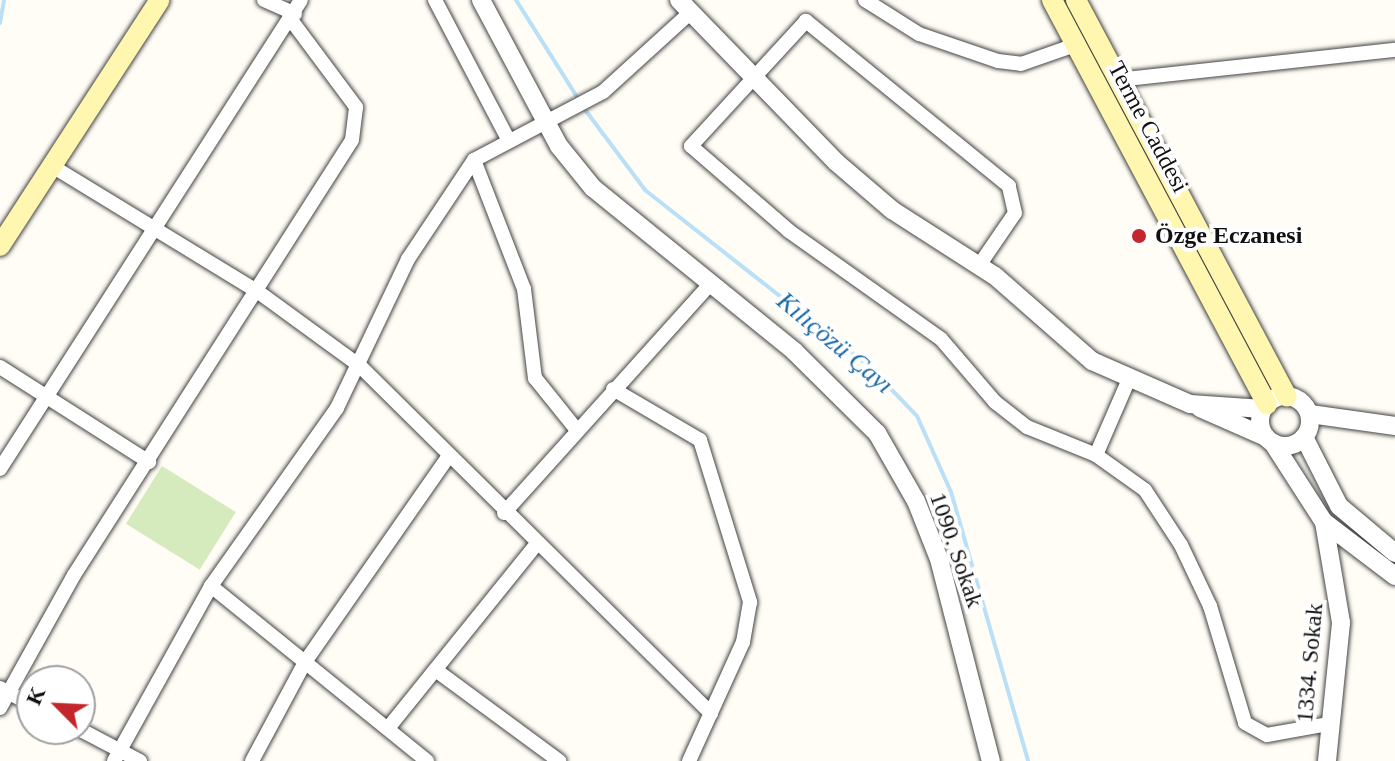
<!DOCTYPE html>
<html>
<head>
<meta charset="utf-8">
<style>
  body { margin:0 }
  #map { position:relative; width:1395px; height:761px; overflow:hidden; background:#fffdf5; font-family:"Times New Roman",serif }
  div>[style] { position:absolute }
  .green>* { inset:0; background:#d5ebbd; transform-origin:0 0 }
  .stream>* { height:4px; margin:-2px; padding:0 2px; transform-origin:2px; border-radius:2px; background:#b9e0f7 }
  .roads { filter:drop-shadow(0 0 2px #444) drop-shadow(0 0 2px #444) }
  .minor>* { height:14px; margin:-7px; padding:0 7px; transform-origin:7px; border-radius:7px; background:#fff }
  .tertiary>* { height:18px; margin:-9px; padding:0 9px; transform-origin:9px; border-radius:9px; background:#fff }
  .tertiary>.ring { margin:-9px; padding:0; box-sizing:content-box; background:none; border:18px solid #fff; border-radius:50% }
  .secondary>* { height:20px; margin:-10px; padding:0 10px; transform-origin:10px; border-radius:10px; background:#fff6b0 }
  .dots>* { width:22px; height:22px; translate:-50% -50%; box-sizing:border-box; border:4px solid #fff; border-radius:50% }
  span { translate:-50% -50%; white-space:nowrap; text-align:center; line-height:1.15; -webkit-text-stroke:8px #fff; paint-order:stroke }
  .street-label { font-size:24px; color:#111 }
  .poi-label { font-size:24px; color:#111; font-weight:700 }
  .left { translate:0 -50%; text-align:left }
  .water-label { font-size:26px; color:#1768a6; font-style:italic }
  .north { position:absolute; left:16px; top:665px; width:80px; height:80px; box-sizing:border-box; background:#fff; border:2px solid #a0a0a0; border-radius:50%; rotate:294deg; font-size:22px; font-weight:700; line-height:32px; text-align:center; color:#111 }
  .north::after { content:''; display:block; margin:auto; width:28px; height:36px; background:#c4262e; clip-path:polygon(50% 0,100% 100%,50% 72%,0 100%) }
</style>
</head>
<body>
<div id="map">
  <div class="green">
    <i style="left:162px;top:466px;width:87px;height:68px;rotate:32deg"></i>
  </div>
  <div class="stream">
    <i style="left:516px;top:0;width:118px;rotate:57.8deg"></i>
    <i style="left:0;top:23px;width:23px;rotate:-80deg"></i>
    <i style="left:583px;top:107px;width:104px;rotate:53.2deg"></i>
    <i style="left:645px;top:190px;width:285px;rotate:38.2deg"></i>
    <i style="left:869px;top:366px;width:69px;rotate:46.2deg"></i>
    <i style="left:917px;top:416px;width:83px;rotate:65.9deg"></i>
    <i style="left:951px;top:492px;width:280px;rotate:74deg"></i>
  </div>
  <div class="roads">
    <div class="minor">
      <i style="left:264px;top:0;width:34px;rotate:24deg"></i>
      <i style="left:435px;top:0;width:157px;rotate:62.3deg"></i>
      <i style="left:865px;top:0;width:64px;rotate:32.2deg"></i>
      <i style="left:919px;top:34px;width:83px;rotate:18.9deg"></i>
      <i style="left:998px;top:61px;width:23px;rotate:7deg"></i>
      <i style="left:1021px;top:64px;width:57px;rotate:-19.4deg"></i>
      <i style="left:1117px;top:80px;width:280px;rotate:-6.2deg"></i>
      <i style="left:474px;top:160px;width:138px;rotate:68.8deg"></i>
      <i style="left:524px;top:289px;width:90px;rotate:83deg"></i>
      <i style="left:535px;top:378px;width:65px;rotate:51.2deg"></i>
      <i style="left:52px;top:166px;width:240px;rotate:31.4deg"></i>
      <i style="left:257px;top:291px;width:127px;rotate:36.1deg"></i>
      <i style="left:360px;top:366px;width:494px;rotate:44.7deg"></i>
      <i style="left:978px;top:267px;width:65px;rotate:-55.6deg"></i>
      <i style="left:1015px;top:213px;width:28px;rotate:-103deg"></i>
      <i style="left:1009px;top:186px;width:262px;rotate:-140.9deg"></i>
      <i style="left:806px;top:21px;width:170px;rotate:132.6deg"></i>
      <i style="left:691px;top:146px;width:130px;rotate:40.9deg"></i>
      <i style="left:789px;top:231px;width:186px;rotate:35.4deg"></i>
      <i style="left:941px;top:339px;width:83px;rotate:49.4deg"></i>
      <i style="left:995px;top:402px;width:41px;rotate:38deg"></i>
      <i style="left:1027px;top:427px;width:74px;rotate:22.1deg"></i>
      <i style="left:0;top:367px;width:177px;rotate:32.5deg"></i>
      <i style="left:1129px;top:379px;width:83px;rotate:113.5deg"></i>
      <i style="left:1096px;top:455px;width:60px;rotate:35.5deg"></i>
      <i style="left:1145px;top:490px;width:66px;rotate:56.8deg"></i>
      <i style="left:1181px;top:545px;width:68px;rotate:64.6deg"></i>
      <i style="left:1210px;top:606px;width:122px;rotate:73.3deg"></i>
      <i style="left:1245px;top:723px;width:25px;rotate:29deg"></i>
      <i style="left:1267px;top:735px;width:63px;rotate:-10.1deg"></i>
      <i style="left:613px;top:389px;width:101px;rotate:30.4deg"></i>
      <i style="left:700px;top:440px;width:170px;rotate:72.8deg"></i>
      <i style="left:750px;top:602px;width:41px;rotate:99.9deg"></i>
      <i style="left:743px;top:642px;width:131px;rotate:114.4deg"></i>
      <i style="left:0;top:469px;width:557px;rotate:-57.31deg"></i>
      <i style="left:504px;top:513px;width:308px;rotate:-48deg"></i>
      <i style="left:211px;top:586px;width:278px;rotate:39deg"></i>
      <i style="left:437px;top:671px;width:152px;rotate:36.4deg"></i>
      <i style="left:0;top:688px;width:36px;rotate:28deg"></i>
      <i style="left:0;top:708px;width:152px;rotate:-60.9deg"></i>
      <i style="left:74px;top:575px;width:516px;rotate:-57.42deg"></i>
      <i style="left:352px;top:140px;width:33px;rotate:-83deg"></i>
      <i style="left:356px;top:107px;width:107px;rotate:-126.7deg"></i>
      <i style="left:389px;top:727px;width:233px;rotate:-51.1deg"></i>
      <i style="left:79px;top:729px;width:69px;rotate:27.7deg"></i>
      <i style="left:114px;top:761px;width:200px;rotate:-61deg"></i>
      <i style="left:211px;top:586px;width:218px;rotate:-54.7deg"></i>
      <i style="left:337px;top:408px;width:165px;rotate:-64.5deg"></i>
      <i style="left:408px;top:259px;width:119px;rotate:-56.3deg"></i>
      <i style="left:474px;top:160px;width:146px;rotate:-27.8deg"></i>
      <i style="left:603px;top:92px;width:120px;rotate:-42.3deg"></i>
      <i style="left:252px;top:761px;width:112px;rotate:-61.8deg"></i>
      <i style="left:305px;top:662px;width:250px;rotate:-55.1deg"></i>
    </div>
    <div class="tertiary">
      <i style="left:481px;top:0;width:166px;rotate:61.9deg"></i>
      <i style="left:559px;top:146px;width:54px;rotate:51deg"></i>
      <i style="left:593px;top:188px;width:259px;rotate:39deg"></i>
      <i style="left:794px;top:351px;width:117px;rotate:44.7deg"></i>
      <i style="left:877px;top:433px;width:78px;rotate:60.2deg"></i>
      <i style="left:916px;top:501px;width:62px;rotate:68.4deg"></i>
      <i style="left:939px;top:559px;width:209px;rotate:75.6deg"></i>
      <i style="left:679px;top:0;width:226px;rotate:45.9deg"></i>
      <i style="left:836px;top:162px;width:74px;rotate:40.6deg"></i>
      <i style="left:892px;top:210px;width:122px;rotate:32.7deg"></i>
      <i style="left:995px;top:276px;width:129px;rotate:41.2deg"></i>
      <i style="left:1092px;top:361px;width:107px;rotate:23.7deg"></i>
      <i style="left:1190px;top:404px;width:73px;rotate:3.9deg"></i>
      <i class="ring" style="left:1260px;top:396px;width:32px;height:32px"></i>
      <i style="left:1200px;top:408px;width:72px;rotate:23.7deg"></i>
      <i style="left:1310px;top:414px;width:86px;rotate:8deg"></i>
      <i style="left:1304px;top:437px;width:77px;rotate:63.1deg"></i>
      <i style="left:1339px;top:506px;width:73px;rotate:40deg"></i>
      <i style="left:1273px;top:443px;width:94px;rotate:57.2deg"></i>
      <i style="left:1324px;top:522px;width:89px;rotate:37.3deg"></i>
      <i style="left:1324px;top:522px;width:102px;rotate:80.4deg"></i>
      <i style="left:1341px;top:623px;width:139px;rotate:95.8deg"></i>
    </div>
    <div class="secondary">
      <i style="left:1052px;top:0;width:458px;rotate:62deg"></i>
      <i style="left:1076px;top:0;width:449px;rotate:62deg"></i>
      <i style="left:0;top:246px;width:293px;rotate:-57deg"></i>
    </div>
  </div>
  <div class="dots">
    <i style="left:1139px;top:236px;background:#c4262e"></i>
  </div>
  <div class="street-label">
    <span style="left:1148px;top:127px;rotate:62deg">Terme Caddesi</span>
    <span style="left:956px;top:550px;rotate:71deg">1090. Sokak</span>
    <span style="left:1310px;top:663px;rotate:-85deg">1334. Sokak</span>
  </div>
  <div class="poi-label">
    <span class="left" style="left:1155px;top:236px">Özge Eczanesi</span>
  </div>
  <div class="water-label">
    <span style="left:835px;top:343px;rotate:40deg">Kılıçözü Çayı</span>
  </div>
  <div class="north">K</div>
</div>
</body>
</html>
